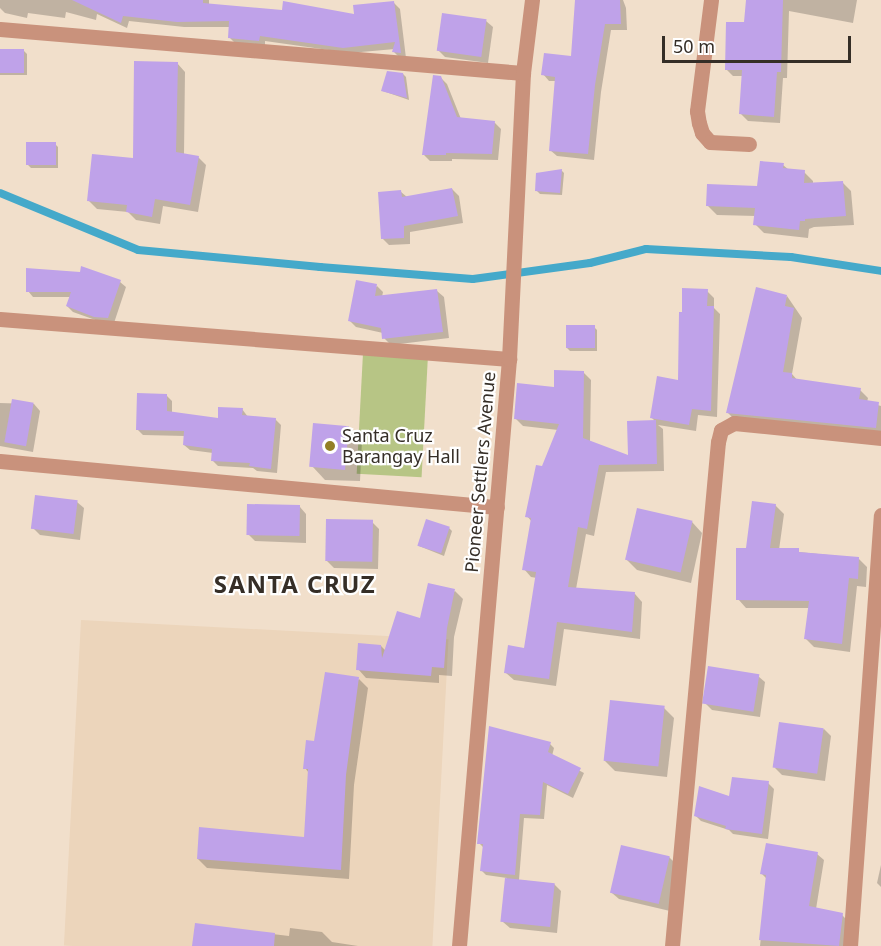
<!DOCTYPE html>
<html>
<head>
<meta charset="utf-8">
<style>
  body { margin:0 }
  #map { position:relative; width:881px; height:946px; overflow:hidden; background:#f1dfcb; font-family:"Noto Sans",sans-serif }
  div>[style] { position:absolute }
  .built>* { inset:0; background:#ecd5bb; transform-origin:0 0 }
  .green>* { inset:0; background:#b7c585; transform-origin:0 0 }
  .shadow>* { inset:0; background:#0003 }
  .stream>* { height:8px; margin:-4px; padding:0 4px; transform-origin:4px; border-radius:4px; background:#45a9ca }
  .building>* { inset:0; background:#bfa2e9; transform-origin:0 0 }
  .minor>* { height:15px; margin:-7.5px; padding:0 7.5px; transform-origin:7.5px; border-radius:7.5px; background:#c9927c }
  .tertiary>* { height:15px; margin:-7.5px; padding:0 7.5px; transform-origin:7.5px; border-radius:7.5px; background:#c9927c }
  .dots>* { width:16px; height:16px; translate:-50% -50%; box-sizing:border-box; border:3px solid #fff; border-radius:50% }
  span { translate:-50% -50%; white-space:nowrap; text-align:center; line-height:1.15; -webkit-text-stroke:4.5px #fff; paint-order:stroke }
  .poi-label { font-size:18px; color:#352e27 }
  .left { translate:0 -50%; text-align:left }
  .street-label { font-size:18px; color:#352e27 }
  .district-label { font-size:24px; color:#352e27; font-weight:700; letter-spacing:1.5px }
  .scale { position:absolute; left:662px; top:36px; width:189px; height:27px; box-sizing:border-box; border:3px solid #352e27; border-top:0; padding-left:8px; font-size:18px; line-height:21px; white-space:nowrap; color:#352e27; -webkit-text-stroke:4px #fff; paint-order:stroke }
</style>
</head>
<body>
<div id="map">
  <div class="built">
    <i style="left:81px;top:620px;width:368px;height:326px;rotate:3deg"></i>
  </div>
  <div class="green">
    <i style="left:363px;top:353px;width:65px;height:121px;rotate:3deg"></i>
  </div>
  <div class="shadow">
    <i style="clip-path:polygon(0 0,209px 0,209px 5px,355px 16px,394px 3px,400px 9px,406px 58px,400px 58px,394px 52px,395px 49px,350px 53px,265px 41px,265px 46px,236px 44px,230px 38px,231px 27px,184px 27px,129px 21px,127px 28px,97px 14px,96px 20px,66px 12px,65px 18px,28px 13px,27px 18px,5px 13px,0 8px)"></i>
    <i style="clip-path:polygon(577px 0,623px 0,626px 8px,627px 30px,611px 30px,601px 92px,594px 160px,557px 156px,550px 150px,556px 81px,549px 81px,543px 74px,573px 58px)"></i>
    <i style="clip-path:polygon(747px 0,857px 0,853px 23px,789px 11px,787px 78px,783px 78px,780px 123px,748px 121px,741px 114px,743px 76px,733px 76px,726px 69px,746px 24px)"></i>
    <i style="clip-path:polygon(486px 21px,493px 27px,488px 63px,445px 57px,438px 50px)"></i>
    <i style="clip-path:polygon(0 51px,24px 51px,27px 54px,27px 75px,0 75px)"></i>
    <i style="clip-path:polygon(177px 63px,185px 72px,184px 155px,198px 157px,206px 165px,198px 212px,163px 206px,160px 224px,136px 220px,128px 212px,97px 209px,89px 201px,134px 160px)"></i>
    <i style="clip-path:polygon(403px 74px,406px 77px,409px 100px,383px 91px)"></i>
    <i style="clip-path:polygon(440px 77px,447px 84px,461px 119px,495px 123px,501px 129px,498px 160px,452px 159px,452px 161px,430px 161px,424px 155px)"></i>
    <i style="clip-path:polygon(55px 144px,58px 147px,58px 168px,31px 168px,28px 165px)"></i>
    <i style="clip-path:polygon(783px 165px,789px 170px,804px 172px,813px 181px,813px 184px,842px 182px,851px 191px,854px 225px,814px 227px,809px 229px,808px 238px,764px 233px,755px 224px,756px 216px,717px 215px,708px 206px,758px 188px)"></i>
    <i style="clip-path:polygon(561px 170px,564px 173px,562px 195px,540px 194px,537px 191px)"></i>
    <i style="clip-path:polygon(452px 189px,459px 196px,463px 223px,410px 232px,410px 244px,389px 245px,382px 238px,401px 192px,407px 197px)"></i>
    <i style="clip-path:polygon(120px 282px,126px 287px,114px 323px,101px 322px,73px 312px,67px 306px,70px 297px,33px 297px,28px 291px)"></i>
    <i style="clip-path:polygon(377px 286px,383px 292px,382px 297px,437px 291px,444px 297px,449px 338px,391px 345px,384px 338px,383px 333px,356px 327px,349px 320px)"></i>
    <i style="clip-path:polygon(707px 291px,714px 298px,714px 308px,720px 314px,717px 417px,698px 415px,696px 431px,658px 425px,663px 429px,664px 471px,606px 472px,594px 536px,586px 534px,576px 589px,635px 594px,642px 602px,640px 639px,564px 629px,556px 686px,514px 680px,506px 673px,525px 649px,537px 578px,531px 577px,524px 569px,532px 522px,527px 516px,558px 430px,523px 426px,515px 418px,583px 372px,591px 380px,590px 442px,629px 457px,655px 421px,652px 418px,679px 382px)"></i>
    <i style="clip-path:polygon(787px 296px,802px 318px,792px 374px,798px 381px,860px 390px,868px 398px,867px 402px,881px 406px,881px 435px,735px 420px,727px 412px)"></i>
    <i style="clip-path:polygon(594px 327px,597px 330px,597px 351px,570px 351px,567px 348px)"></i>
    <i style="clip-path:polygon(167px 396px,172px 401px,172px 413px,219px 420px,242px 409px,248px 417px,275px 419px,281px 425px,277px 473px,257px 471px,253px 468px,218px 466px,213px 461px,213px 453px,190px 450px,184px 445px,185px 436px,143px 435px,137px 429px)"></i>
    <i style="clip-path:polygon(0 403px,34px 404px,40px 411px,33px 452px,0 446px)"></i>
    <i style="clip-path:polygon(348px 427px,362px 441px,360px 481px,325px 480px,312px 466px)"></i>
    <i style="clip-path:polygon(77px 502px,84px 508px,80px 540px,40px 535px,33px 528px)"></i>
    <i style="clip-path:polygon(775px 505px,784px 514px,779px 550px,858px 558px,867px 567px,866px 587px,857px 586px,850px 652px,814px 647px,806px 639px,810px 608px,746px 608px,738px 599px,748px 549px)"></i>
    <i style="clip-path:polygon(300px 507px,306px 514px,306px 543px,255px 541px,248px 534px)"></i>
    <i style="clip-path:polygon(372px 522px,379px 529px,378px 569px,334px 568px,327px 561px)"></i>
    <i style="clip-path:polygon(692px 522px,702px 533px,691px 583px,637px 570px,627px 560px)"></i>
    <i style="clip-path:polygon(449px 528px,452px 531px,444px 556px,419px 546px)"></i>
    <i style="clip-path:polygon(455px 591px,463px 599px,454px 637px,452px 676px,439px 675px,439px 683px,366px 678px,358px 669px,381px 646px,386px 651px)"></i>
    <i style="clip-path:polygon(758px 676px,765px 682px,760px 717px,712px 710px,705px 703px)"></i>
    <i style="clip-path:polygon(359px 679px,368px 688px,354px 785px,349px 879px,207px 868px,198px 859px,305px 838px,309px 773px,305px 768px,315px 742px)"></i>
    <i style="clip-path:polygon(664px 708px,674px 718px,667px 777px,615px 771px,604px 760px)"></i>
    <i style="clip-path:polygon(824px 729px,831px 736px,825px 781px,782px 775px,775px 768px)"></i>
    <i style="clip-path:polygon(550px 744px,554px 748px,552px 756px,584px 773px,573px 798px,547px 785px,544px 819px,524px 818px,519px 880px,554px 884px,561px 891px,557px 933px,510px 928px,503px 922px,507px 878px,486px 875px,482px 871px,484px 848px,479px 843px)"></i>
    <i style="clip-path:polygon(768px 783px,774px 789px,768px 839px,733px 834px,729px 830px,701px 821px,695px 815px)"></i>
    <i style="clip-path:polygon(817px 854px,824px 860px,816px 909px,842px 915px,849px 922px,845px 946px,760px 946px,767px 879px,762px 874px)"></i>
    <i style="clip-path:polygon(669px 857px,676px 864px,670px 911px,619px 899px,612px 893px)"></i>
    <i style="clip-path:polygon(881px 865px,881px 887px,877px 883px)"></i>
    <i style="clip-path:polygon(196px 925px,289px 936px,290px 928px,322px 932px,332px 942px,358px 946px,193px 946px)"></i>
  </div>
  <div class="stream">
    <i style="left:0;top:193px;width:149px;rotate:22.4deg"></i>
    <i style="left:138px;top:250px;width:183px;rotate:5.3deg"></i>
    <i style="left:320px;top:267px;width:153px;rotate:4.5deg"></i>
    <i style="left:473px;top:279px;width:118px;rotate:-7.8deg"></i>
    <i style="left:590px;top:263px;width:58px;rotate:-14deg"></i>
    <i style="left:646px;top:249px;width:145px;rotate:3.2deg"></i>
    <i style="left:791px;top:257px;width:91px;rotate:8.8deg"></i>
  </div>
  <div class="building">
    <i style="clip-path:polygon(72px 0,203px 0,203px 3px,282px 10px,283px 1px,354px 14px,353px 5px,394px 1px,401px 53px,392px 52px,395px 42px,343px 48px,260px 36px,259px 41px,228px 38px,229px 21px,177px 22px,123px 16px,121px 23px)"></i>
    <i style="clip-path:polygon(575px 0,620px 0,621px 24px,605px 24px,595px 85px,588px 154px,549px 151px,555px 77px,541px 75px,544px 53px,571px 56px)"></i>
    <i style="clip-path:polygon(746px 0,783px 0,781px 72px,777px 72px,774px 117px,739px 114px,742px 70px,725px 70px,726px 22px,744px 22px)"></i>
    <i style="left:442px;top:13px;width:45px;height:38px;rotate:8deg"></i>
    <i style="left:0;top:49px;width:24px;height:24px"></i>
    <i style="clip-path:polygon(134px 61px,178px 62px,176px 152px,199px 156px,190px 205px,155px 199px,152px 217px,126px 212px,127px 205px,87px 201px,92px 154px,133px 158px)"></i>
    <i style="clip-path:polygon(387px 71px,403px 73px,407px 98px,381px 91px)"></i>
    <i style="clip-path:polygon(433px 75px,441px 76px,457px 117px,495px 121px,492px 154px,446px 153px,446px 155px,422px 155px)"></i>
    <i style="left:26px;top:142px;width:30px;height:23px"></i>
    <i style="clip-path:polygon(760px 161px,784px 163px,783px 168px,805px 170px,804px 183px,843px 181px,846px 216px,805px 219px,805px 221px,800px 221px,799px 230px,753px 225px,755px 208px,706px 206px,707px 184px,757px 186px)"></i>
    <i style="clip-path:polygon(562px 169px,560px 193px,535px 191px,536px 173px)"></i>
    <i style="clip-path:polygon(452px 188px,458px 216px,404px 226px,404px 238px,381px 239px,378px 192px,401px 190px,402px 197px)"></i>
    <i style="clip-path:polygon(81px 266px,121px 280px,108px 318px,94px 317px,66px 306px,71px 292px,26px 292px,26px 268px,80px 272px)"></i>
    <i style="clip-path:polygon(356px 280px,377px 284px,375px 296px,437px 289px,443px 332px,382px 339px,381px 328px,348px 321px)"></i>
    <i style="clip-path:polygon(756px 287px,787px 295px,785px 306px,794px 308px,783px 372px,792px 373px,792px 378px,861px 388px,859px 399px,879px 402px,876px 428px,726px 413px)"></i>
    <i style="clip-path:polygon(682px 288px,708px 289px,707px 306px,714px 306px,711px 411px,692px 409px,689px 425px,650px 418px,657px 376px,678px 380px,679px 312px,682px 312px)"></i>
    <i style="left:566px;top:325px;width:29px;height:23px"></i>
    <i style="clip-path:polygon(554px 370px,584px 371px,583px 438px,628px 455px,627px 421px,656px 420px,657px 464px,599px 465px,587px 529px,578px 527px,568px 587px,635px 592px,632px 632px,557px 622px,549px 679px,504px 673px,508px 645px,524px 648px,536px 572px,522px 570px,531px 518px,525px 517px,536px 465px,542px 466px,559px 424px,514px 419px,517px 383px,554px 387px)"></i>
    <i style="clip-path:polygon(137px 393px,167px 394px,167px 411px,218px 418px,218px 407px,243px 408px,242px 415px,276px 418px,271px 469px,249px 466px,250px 463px,211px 461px,212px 449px,183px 445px,184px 431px,136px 430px)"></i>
    <i style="left:12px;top:399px;width:22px;height:44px;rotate:10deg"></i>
    <i style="left:313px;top:423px;width:36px;height:44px;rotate:5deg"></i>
    <i style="left:35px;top:495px;width:43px;height:34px;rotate:7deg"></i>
    <i style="clip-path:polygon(752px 501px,776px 504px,770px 548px,799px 548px,799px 552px,859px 557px,858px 579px,849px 578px,842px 644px,804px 639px,809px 601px,736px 600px,736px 548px,746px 548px)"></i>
    <i style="left:247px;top:504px;width:53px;height:31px;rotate:1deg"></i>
    <i style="left:637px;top:508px;width:57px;height:53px;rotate:13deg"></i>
    <i style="left:326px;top:519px;width:47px;height:42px;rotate:1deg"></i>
    <i style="left:426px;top:519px;width:25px;height:28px;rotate:18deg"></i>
    <i style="clip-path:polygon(428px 583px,455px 589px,447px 628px,444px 668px,432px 667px,431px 676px,356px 670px,358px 643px,381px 645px,382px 658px,397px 611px,420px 618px)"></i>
    <i style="left:708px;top:666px;width:52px;height:38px;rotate:9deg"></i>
    <i style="clip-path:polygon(325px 672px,359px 677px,346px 775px,341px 870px,197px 859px,199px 827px,304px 837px,308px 769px,303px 769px,306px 740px,314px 741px)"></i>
    <i style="left:610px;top:700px;width:55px;height:61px;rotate:6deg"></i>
    <i style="left:779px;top:722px;width:45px;height:46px;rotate:8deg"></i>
    <i style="clip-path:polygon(489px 726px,551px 742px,548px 752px,581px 768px,568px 794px,543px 782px,540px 815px,520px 814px,515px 875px,480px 871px,483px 844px,477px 844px)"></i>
    <i style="clip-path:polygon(732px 777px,769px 781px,762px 834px,725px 829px,726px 826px,694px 816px,699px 786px,729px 796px)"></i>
    <i style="clip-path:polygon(766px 843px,818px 852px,809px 906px,843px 913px,839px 946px,759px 940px,766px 875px,760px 874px)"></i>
    <i style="left:621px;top:845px;width:50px;height:49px;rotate:13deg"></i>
    <i style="left:505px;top:878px;width:50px;height:44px;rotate:6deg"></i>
    <i style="clip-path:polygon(195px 923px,275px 933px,274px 946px,192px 946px)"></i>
  </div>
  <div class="minor">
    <i style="left:711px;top:0;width:112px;rotate:97.2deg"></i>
    <i style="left:697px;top:111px;width:12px;rotate:81deg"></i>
    <i style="left:699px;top:123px;width:10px;rotate:73deg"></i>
    <i style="left:702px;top:133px;width:12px;rotate:48deg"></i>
    <i style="left:710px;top:142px;width:39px;rotate:3deg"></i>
    <i style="left:0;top:29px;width:525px;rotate:4.81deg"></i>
    <i style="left:0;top:319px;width:511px;rotate:4.49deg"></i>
    <i style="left:0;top:461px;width:499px;rotate:5.3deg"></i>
    <i style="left:672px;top:946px;width:506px;rotate:-84.79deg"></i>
    <i style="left:718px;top:442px;width:12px;rotate:-76deg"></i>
    <i style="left:721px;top:430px;width:15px;rotate:-28deg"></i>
    <i style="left:734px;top:423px;width:148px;rotate:5.8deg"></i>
    <i style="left:850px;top:946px;width:432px;rotate:-85.9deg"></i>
  </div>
  <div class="tertiary">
    <i style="left:459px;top:946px;width:589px;rotate:-85.13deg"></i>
    <i style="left:509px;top:359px;width:286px;rotate:-87.2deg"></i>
    <i style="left:523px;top:73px;width:74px;rotate:-83deg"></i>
  </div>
  <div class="dots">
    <i style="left:330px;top:446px;background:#937f26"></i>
  </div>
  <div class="poi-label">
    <span class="left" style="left:342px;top:446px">Santa Cruz<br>Barangay Hall</span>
  </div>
  <div class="street-label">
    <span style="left:480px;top:472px;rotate:-85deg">Pioneer Settlers Avenue</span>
  </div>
  <div class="district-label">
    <span style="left:295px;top:584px">SANTA CRUZ</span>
  </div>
  <div class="scale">50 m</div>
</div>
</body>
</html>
